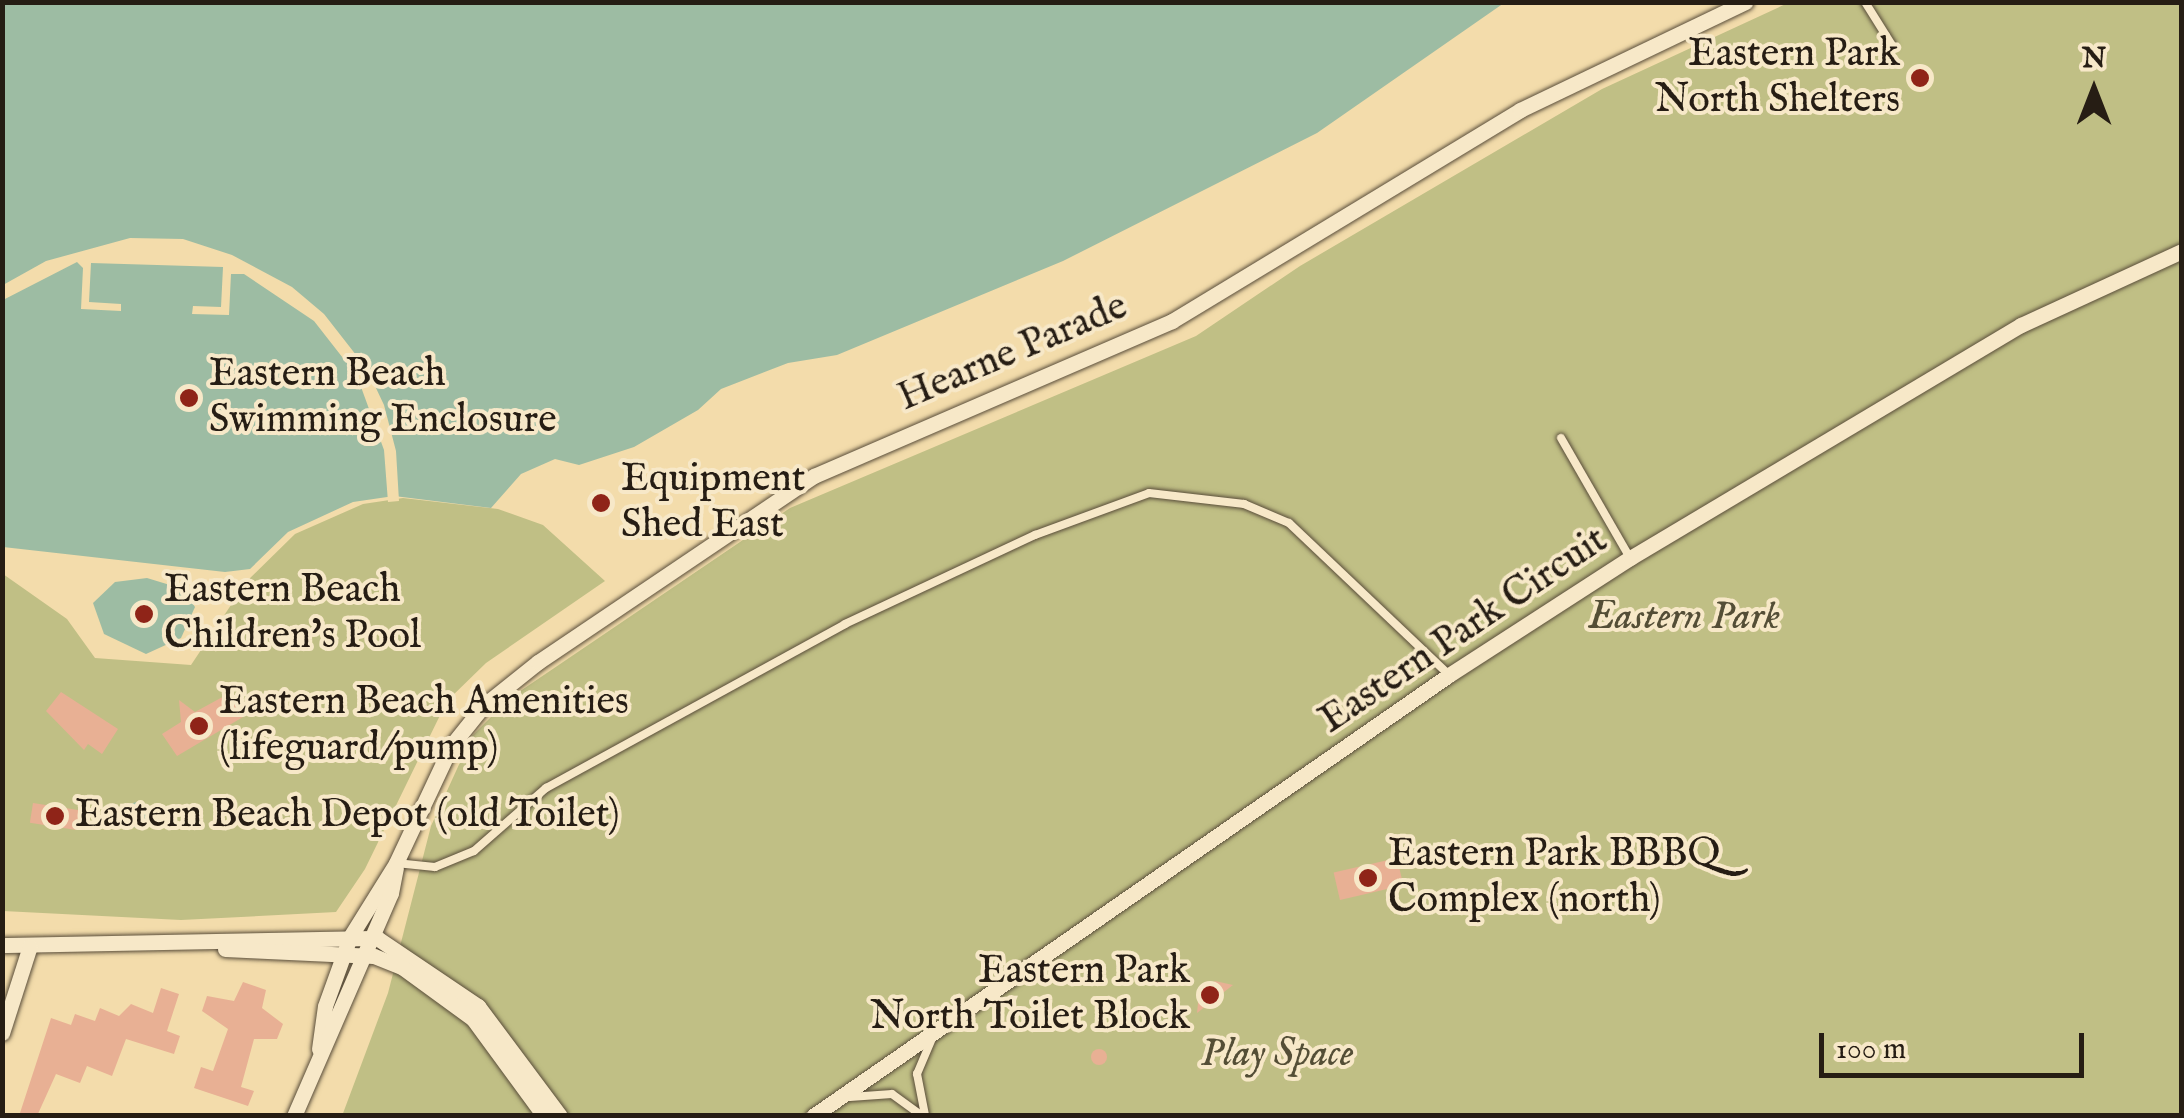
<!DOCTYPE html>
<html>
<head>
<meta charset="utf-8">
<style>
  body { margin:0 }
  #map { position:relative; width:2184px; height:1118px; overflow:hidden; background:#f3dcab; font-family:"IM FELL English",serif }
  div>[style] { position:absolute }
  .green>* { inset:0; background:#c0bf85 }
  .water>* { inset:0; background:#9dbca3 }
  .round { border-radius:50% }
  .pier>* { inset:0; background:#f3dcab }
  .building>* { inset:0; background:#e8b094; transform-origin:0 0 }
  .roads { filter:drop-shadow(0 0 2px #594d3a) drop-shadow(0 0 2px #594d3a) }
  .service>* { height:8px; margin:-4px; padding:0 4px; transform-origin:4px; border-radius:4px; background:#f7e8c8 }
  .minor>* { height:15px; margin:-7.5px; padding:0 7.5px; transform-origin:7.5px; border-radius:7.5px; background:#f7e8c8 }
  .dots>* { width:28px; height:28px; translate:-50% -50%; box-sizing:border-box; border:5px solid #f7e8c8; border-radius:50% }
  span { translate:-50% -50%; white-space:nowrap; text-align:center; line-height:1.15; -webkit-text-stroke:8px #f7e8c8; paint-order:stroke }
  .poi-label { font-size:40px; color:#261d14 }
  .right { translate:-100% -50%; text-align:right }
  .left { translate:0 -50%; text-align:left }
  .street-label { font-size:40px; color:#261d14 }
  .park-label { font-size:40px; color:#544e36; font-style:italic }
  .frame { position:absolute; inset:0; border:5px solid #261d14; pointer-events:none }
  .north { position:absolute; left:2044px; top:40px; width:100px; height:100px; -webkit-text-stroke:8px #f7e8c8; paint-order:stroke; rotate:0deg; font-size:28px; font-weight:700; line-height:40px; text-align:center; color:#261d14 }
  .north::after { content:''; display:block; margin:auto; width:35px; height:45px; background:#261d14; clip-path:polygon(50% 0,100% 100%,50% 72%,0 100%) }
  .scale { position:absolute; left:1819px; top:1033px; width:265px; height:45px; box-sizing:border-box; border:5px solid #261d14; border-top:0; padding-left:12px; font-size:30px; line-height:35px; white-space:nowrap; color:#261d14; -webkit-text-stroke:8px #f7e8c8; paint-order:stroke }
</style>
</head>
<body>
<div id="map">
  <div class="green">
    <i style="clip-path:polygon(1788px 3px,2181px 3px,2181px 1115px,342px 1116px,388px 993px,431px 826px,472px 736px,510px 698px,790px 508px,1196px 336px,1300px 266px,1602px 89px)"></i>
    <i style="clip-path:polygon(403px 498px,498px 509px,543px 525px,605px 581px,486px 663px,447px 701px,365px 869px,336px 912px,181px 920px,3px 911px,3px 574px,67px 619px,95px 658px,191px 665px,247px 581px,295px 534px,363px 504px)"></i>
  </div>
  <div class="water">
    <i style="clip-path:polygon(3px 3px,1504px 3px,1317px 133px,1063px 261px,837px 355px,788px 363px,721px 389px,698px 410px,634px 447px,579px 465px,555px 459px,521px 474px,491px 508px,394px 496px,353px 502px,288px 532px,250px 569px,225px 572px,3px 547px)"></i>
    <i style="clip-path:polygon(147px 578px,183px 589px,195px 607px,181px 638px,146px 654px,104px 634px,93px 603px,115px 582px)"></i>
    <i class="round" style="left:125px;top:802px;width:26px;height:26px"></i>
  </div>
  <div class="pier">
    <i style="clip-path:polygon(130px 238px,183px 239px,232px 255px,292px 287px,324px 314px,367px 369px,384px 405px,396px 451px,399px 501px,388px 502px,384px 450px,357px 376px,314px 321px,244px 274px,231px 274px,229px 315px,192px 314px,193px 306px,221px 307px,223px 267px,91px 263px,89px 302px,121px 304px,121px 311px,81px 309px,83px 268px,77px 262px,3px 300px,3px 285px,46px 261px)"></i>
  </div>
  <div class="building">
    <i style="left:1927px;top:68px;width:17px;height:17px;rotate:80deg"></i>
    <i style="clip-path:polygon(61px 692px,118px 729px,102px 754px,88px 744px,84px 750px,46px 711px)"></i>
    <i style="clip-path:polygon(228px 694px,243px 717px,177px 756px,162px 734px,181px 722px,179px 700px,195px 712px)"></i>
    <i style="left:33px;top:803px;width:47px;height:20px;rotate:9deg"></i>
    <i style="left:1397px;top:858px;width:28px;height:65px;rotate:77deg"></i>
    <i style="clip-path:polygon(1215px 981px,1233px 985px,1197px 1013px,1199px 994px)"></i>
    <i style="clip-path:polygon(243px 982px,266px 990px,262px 1008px,283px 1024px,277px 1039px,254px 1039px,241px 1087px,254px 1091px,248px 1106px,194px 1088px,201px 1067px,213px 1071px,228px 1029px,202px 1011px,207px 996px,234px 1001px)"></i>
    <i style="clip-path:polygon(161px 988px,179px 994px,167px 1031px,180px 1036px,174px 1054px,126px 1039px,112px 1076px,87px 1066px,80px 1083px,56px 1074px,37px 1116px,19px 1116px,51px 1018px,71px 1025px,75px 1014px,95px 1021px,100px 1008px,119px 1016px,131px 1004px,153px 1013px)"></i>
    <i class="round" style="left:1091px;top:1049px;width:16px;height:16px"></i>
  </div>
  <div class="roads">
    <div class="service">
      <i style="left:1865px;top:2px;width:51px;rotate:57.9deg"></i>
      <i style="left:1561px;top:438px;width:138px;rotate:60.1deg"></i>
      <i style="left:396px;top:863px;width:39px;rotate:6deg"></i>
      <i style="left:435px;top:867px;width:42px;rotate:-22.3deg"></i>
      <i style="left:474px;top:851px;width:96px;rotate:-41.2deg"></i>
      <i style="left:546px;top:788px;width:341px;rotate:-28.7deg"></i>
      <i style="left:845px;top:624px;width:210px;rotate:-25.1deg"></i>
      <i style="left:1035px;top:535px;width:121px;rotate:-20.2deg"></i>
      <i style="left:1149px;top:493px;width:96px;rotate:6.6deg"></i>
      <i style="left:1244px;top:504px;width:49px;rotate:22.9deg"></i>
      <i style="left:1289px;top:523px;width:219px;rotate:43.5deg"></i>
      <i style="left:850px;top:1097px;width:42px;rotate:-4.1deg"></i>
      <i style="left:892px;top:1094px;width:37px;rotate:36deg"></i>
      <i style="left:925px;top:1115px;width:42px;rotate:-101deg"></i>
      <i style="left:917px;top:1074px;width:38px;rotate:-67deg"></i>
    </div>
    <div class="minor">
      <i style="left:2px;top:945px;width:375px;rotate:-1.1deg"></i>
      <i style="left:377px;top:938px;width:122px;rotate:34deg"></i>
      <i style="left:478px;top:1006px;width:137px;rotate:53.3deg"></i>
      <i style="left:225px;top:949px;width:149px;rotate:2.7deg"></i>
      <i style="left:374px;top:956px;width:31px;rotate:22deg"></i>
      <i style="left:403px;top:968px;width:87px;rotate:36.1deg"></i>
      <i style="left:473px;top:1019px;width:120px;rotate:53.8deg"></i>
      <i style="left:2px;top:1033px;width:91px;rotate:-72.2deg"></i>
      <i style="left:319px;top:1049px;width:43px;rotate:-82.1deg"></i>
      <i style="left:325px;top:1006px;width:73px;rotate:-70.1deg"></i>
      <i style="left:350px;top:937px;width:87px;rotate:-58.1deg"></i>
      <i style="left:396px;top:863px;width:129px;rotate:-64.8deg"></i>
      <i style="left:451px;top:746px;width:51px;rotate:-51.3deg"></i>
      <i style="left:483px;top:706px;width:70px;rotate:-38.7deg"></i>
      <i style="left:538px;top:662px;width:333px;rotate:-34deg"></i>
      <i style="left:814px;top:476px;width:390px;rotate:-23.4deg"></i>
      <i style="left:1172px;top:321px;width:407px;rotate:-31.2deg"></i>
      <i style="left:1520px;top:110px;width:250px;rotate:-25.6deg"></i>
      <i style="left:294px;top:1116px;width:243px;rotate:-66.5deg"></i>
      <i style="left:391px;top:893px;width:26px;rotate:-79deg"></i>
      <i style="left:813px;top:1116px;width:774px;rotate:-34.74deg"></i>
      <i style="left:1449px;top:675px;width:216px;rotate:-32.9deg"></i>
      <i style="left:1630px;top:558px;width:455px;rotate:-30.8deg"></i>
      <i style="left:2021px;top:325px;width:177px;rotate:-24.7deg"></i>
    </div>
  </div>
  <div class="dots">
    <i style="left:1920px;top:78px;background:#8f2418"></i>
    <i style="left:189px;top:398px;background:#8f2418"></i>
    <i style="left:601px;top:503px;background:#8f2418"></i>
    <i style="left:144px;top:614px;background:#8f2418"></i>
    <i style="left:199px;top:726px;background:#8f2418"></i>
    <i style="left:55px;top:816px;background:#8f2418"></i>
    <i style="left:1368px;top:878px;background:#8f2418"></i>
    <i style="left:1210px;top:995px;background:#8f2418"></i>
  </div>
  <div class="poi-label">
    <span class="right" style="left:1900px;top:78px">Eastern Park<br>North Shelters</span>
    <span class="left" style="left:209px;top:398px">Eastern Beach<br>Swimming Enclosure</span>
    <span class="left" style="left:621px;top:503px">Equipment<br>Shed East</span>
    <span class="left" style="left:164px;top:614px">Eastern Beach<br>Children's Pool</span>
    <span class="left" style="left:219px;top:726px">Eastern Beach Amenities<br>(lifeguard/pump)</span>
    <span class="left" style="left:75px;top:816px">Eastern Beach Depot (old Toilet)</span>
    <span class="left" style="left:1388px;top:878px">Eastern Park BBBQ<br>Complex (north)</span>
    <span class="right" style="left:1190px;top:995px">Eastern Park<br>North Toilet Block</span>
  </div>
  <div class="street-label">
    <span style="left:1013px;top:353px;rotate:-23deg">Hearne Parade</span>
    <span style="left:1464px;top:631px;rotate:-34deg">Eastern Park Circuit</span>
  </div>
  <div class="park-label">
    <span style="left:1684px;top:618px">Eastern Park</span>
    <span style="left:1277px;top:1055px">Play Space</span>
  </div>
  <div class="frame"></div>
  <div class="north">N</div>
  <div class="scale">100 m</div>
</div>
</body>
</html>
